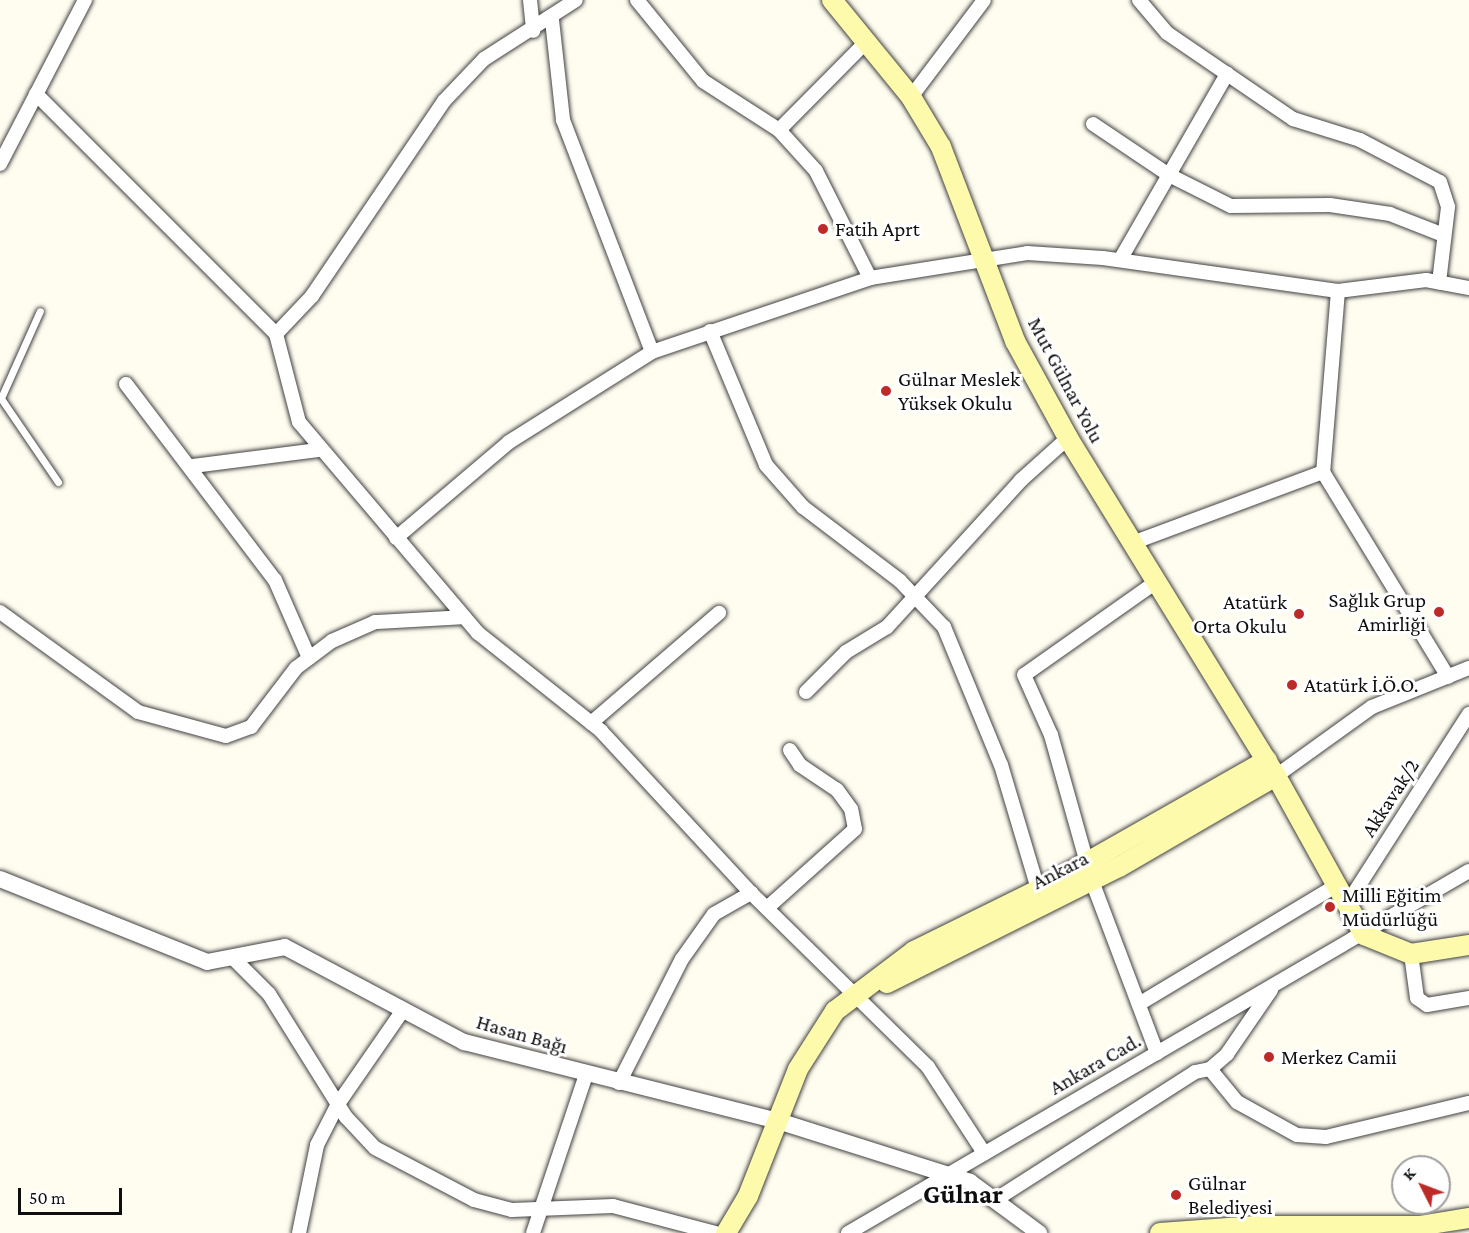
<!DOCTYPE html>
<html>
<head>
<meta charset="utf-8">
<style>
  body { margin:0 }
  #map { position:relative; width:1469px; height:1233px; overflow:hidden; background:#fffdf0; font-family:"Crimson Pro",serif }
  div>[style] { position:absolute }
  .roads { filter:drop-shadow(0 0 2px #414141) drop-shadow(0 0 2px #414141) }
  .service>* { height:7px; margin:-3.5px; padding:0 3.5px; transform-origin:3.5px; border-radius:3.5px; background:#fff }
  .minor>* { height:14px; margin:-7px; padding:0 7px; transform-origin:7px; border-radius:7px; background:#fff }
  .tertiary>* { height:16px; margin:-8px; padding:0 8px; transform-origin:8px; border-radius:8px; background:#fff }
  .secondary>* { height:20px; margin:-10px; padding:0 10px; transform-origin:10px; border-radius:10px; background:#fdfaac }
  .dots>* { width:16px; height:16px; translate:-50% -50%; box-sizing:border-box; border:3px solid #fff; border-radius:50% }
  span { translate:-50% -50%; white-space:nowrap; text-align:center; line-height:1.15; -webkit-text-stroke:6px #fff; paint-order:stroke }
  .poi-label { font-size:21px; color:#0e0e0e }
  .left { translate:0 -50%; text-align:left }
  .right { translate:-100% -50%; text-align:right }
  .street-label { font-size:21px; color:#0e0e0e }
  .district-label { font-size:27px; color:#0e0e0e; font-weight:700 }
  .north { position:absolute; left:1391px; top:1155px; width:60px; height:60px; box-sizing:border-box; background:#fff; border:2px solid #9f9f9f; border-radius:50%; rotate:312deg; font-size:16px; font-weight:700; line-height:24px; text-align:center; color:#0e0e0e }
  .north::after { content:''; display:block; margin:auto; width:21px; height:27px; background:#bd2b28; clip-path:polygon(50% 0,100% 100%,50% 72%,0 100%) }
  .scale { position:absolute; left:18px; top:1188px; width:104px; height:27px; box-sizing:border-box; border:3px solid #0e0e0e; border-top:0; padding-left:8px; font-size:18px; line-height:21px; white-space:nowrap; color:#0e0e0e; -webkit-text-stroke:4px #fff; paint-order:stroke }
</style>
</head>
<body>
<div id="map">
  <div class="roads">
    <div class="service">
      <i style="left:0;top:397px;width:103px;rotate:55.7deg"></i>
      <i style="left:1px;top:398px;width:95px;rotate:-65.9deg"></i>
    </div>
    <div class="minor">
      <i style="left:530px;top:0;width:31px;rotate:84deg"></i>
      <i style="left:637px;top:0;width:104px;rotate:50.8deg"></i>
      <i style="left:703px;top:81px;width:90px;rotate:32.8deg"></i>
      <i style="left:779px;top:130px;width:55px;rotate:47.9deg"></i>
      <i style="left:816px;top:171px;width:120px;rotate:63.2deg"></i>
      <i style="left:1139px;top:0;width:43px;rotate:49.7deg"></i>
      <i style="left:1167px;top:33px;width:153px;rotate:34.3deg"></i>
      <i style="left:1293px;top:119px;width:70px;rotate:17.4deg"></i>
      <i style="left:1360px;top:140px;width:90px;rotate:27.7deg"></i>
      <i style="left:1440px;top:182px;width:26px;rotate:72deg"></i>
      <i style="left:1448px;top:207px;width:76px;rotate:96.8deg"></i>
      <i style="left:552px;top:20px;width:101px;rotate:83.7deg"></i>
      <i style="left:563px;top:120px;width:248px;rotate:69deg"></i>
      <i style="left:36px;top:94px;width:339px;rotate:45deg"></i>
      <i style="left:276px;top:334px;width:91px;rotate:75.4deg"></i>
      <i style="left:299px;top:422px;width:277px;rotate:49.7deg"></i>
      <i style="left:478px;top:633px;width:157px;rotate:38.5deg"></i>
      <i style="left:601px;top:731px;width:221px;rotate:47.2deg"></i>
      <i style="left:751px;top:893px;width:248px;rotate:44.5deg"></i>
      <i style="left:928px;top:1067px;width:103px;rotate:56.9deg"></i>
      <i style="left:911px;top:97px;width:121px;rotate:-53deg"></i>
      <i style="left:1093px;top:124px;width:92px;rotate:33.9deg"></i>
      <i style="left:1169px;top:175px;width:69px;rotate:26.6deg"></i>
      <i style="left:1231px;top:206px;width:99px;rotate:-0.6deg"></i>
      <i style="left:1330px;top:205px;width:61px;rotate:8.5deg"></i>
      <i style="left:1390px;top:214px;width:55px;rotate:21.4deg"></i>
      <i style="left:779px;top:130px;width:125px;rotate:-45.3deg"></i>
      <i style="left:0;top:164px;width:185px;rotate:-62.6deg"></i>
      <i style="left:1120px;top:260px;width:215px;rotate:-60.1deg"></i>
      <i style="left:1338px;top:291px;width:182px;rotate:94.7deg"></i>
      <i style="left:1323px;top:472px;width:240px;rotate:58.6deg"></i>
      <i style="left:710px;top:331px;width:145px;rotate:67.3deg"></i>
      <i style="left:766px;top:465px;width:56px;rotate:48.6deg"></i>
      <i style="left:803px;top:507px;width:122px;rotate:37.3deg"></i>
      <i style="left:900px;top:581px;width:64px;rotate:46.3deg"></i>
      <i style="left:944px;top:627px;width:149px;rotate:67.6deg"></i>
      <i style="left:1001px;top:765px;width:137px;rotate:73.4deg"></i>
      <i style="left:276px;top:334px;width:52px;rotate:-46.5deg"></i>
      <i style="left:312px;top:296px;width:235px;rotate:-55.9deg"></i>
      <i style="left:444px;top:101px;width:58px;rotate:-46.4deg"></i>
      <i style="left:484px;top:59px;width:109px;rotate:-32.7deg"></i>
      <i style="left:126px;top:384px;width:246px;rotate:52.8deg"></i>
      <i style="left:275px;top:580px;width:85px;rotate:66.4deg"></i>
      <i style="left:193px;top:466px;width:126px;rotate:-7.3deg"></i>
      <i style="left:396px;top:538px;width:148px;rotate:-40.3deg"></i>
      <i style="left:509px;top:442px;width:169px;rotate:-32.2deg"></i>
      <i style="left:652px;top:352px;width:230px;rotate:-18.7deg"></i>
      <i style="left:870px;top:278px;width:159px;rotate:-9deg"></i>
      <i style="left:1027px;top:253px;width:76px;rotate:3.8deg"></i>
      <i style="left:1103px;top:258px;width:237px;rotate:8deg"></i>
      <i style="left:1338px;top:291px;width:89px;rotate:-7.1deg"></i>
      <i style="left:1426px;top:280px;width:44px;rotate:10.5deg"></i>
      <i style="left:1132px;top:543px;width:204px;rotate:-20.4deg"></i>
      <i style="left:1156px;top:582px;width:161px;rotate:144.8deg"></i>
      <i style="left:1024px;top:675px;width:66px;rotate:65.8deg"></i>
      <i style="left:1051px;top:735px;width:152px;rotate:74.3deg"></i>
      <i style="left:1092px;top:881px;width:184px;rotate:69.3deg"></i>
      <i style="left:0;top:612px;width:170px;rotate:35.9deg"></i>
      <i style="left:138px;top:712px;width:91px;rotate:15.3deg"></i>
      <i style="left:226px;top:736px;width:27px;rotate:-20deg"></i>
      <i style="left:251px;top:727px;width:74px;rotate:-52.7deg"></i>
      <i style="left:296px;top:668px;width:45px;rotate:-36.9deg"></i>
      <i style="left:332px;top:641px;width:47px;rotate:-23.8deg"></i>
      <i style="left:375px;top:622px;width:89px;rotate:-3.2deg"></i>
      <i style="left:806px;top:692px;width:57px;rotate:-45deg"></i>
      <i style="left:846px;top:652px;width:48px;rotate:-31.4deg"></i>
      <i style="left:887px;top:627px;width:199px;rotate:-47.6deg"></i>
      <i style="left:1021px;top:480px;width:63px;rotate:-41.8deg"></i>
      <i style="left:591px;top:723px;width:169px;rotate:-40.7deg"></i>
      <i style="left:1276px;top:776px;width:118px;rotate:-35.7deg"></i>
      <i style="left:1372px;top:707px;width:105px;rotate:-21.9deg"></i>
      <i style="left:1347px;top:904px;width:226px;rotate:-57.3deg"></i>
      <i style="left:767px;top:908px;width:118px;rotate:-41.9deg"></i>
      <i style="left:855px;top:829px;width:20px;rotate:-101deg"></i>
      <i style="left:851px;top:809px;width:24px;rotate:-126deg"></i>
      <i style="left:837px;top:790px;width:45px;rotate:-146deg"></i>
      <i style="left:800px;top:765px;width:18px;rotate:-124deg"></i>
      <i style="left:1411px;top:954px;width:44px;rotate:82.2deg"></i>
      <i style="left:1417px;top:998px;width:12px;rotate:35deg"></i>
      <i style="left:1427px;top:1005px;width:43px;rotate:-9.5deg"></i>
      <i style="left:232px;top:957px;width:52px;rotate:45deg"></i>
      <i style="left:269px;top:994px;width:145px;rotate:58deg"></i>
      <i style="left:346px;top:1117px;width:42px;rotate:46.9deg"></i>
      <i style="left:375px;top:1148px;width:112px;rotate:27.7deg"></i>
      <i style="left:474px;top:1200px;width:39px;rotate:15deg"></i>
      <i style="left:512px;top:1210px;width:101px;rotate:-2.3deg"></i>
      <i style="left:613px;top:1206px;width:106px;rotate:14.8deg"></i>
      <i style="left:1139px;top:1004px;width:231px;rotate:-31deg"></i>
      <i style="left:1210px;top:1069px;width:23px;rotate:-41deg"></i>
      <i style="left:1227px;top:1054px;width:78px;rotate:-55.5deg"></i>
      <i style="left:619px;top:1083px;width:139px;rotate:-63.1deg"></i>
      <i style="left:682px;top:959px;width:55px;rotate:-54.6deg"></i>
      <i style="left:714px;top:914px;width:43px;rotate:-29.6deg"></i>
      <i style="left:995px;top:1200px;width:237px;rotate:-32.6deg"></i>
      <i style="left:1195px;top:1072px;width:15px;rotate:-11deg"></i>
      <i style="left:1210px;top:1069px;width:43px;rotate:50.7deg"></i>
      <i style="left:1237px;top:1102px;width:68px;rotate:28.8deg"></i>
      <i style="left:1297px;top:1135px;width:29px;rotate:4deg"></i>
      <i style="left:1326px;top:1137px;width:147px;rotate:-13.4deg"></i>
      <i style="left:299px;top:1233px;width:90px;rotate:-78.4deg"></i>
      <i style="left:317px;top:1145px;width:46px;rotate:-62.9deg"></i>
      <i style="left:338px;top:1104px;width:111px;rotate:-55.3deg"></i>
      <i style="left:533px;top:1233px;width:167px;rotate:-71.5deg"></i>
      <i style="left:848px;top:1233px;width:719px;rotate:-30.24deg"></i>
    </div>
    <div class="tertiary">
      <i style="left:0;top:879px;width:223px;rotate:21.8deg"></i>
      <i style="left:207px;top:962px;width:79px;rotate:-10.9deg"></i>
      <i style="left:285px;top:947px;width:203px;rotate:28deg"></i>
      <i style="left:464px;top:1042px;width:321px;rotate:14.1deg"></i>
      <i style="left:775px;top:1120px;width:205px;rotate:17.6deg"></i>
      <i style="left:970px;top:1182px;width:86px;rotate:36.5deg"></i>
    </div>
    <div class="secondary">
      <i style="left:832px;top:0;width:125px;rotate:50.8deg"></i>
      <i style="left:911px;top:97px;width:58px;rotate:59deg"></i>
      <i style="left:941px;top:147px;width:208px;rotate:69.1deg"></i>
      <i style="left:1015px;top:341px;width:111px;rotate:61.3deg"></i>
      <i style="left:1068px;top:438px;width:397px;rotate:58.4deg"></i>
      <i style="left:1276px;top:776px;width:182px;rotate:61deg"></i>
      <i style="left:1364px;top:935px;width:51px;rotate:22deg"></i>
      <i style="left:1411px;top:954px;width:59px;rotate:-8.8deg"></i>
      <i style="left:887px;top:983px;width:259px;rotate:-26.6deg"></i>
      <i style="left:1119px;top:867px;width:181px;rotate:-30.1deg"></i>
      <i style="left:726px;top:1233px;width:43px;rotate:-59.3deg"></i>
      <i style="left:748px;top:1196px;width:136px;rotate:-68.5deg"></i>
      <i style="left:798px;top:1069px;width:69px;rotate:-57.5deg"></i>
      <i style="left:835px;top:1011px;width:99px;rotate:-37.2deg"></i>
      <i style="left:914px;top:951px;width:140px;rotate:-26.2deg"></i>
      <i style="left:1040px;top:889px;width:261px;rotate:-29.6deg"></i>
      <i style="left:1160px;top:1233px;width:96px;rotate:-4.2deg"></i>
      <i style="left:1256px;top:1226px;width:163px"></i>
      <i style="left:1419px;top:1226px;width:51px;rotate:-9.1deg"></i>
    </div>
  </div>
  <div class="dots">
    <i style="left:823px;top:229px;background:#bd2b28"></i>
    <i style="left:886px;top:391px;background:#bd2b28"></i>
    <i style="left:1439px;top:612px;background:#bd2b28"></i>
    <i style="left:1299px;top:614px;background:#bd2b28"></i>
    <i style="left:1292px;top:685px;background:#bd2b28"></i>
    <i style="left:1330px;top:907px;background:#bd2b28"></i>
    <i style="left:1269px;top:1057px;background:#bd2b28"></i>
    <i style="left:1176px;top:1195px;background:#bd2b28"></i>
  </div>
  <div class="poi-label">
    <span class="left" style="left:835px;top:229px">Fatih Aprt</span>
    <span class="left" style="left:898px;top:391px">Gülnar Meslek<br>Yüksek Okulu</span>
    <span class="right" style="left:1426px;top:612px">Sağlık Grup<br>Amirliği</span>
    <span class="right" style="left:1287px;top:614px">Atatürk<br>Orta Okulu</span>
    <span class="left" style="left:1304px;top:685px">Atatürk İ.Ö.O.</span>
    <span class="left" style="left:1342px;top:907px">Milli Eğitim<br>Müdürlüğü</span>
    <span class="left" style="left:1281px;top:1057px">Merkez Camii</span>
    <span class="left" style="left:1188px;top:1195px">Gülnar<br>Belediyesi</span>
  </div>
  <div class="street-label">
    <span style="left:1066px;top:380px;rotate:62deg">Mut Gülnar Yolu</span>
    <span style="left:1390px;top:798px;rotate:-57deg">Akkavak/2</span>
    <span style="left:1060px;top:870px;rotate:-27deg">Ankara</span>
    <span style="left:522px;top:1034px;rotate:16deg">Hasan Bağı</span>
    <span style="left:1095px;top:1064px;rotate:-30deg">Ankara Cad.</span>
  </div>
  <div class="district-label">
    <span style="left:963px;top:1195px">Gülnar</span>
  </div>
  <div class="north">K</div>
  <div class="scale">50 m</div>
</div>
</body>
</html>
